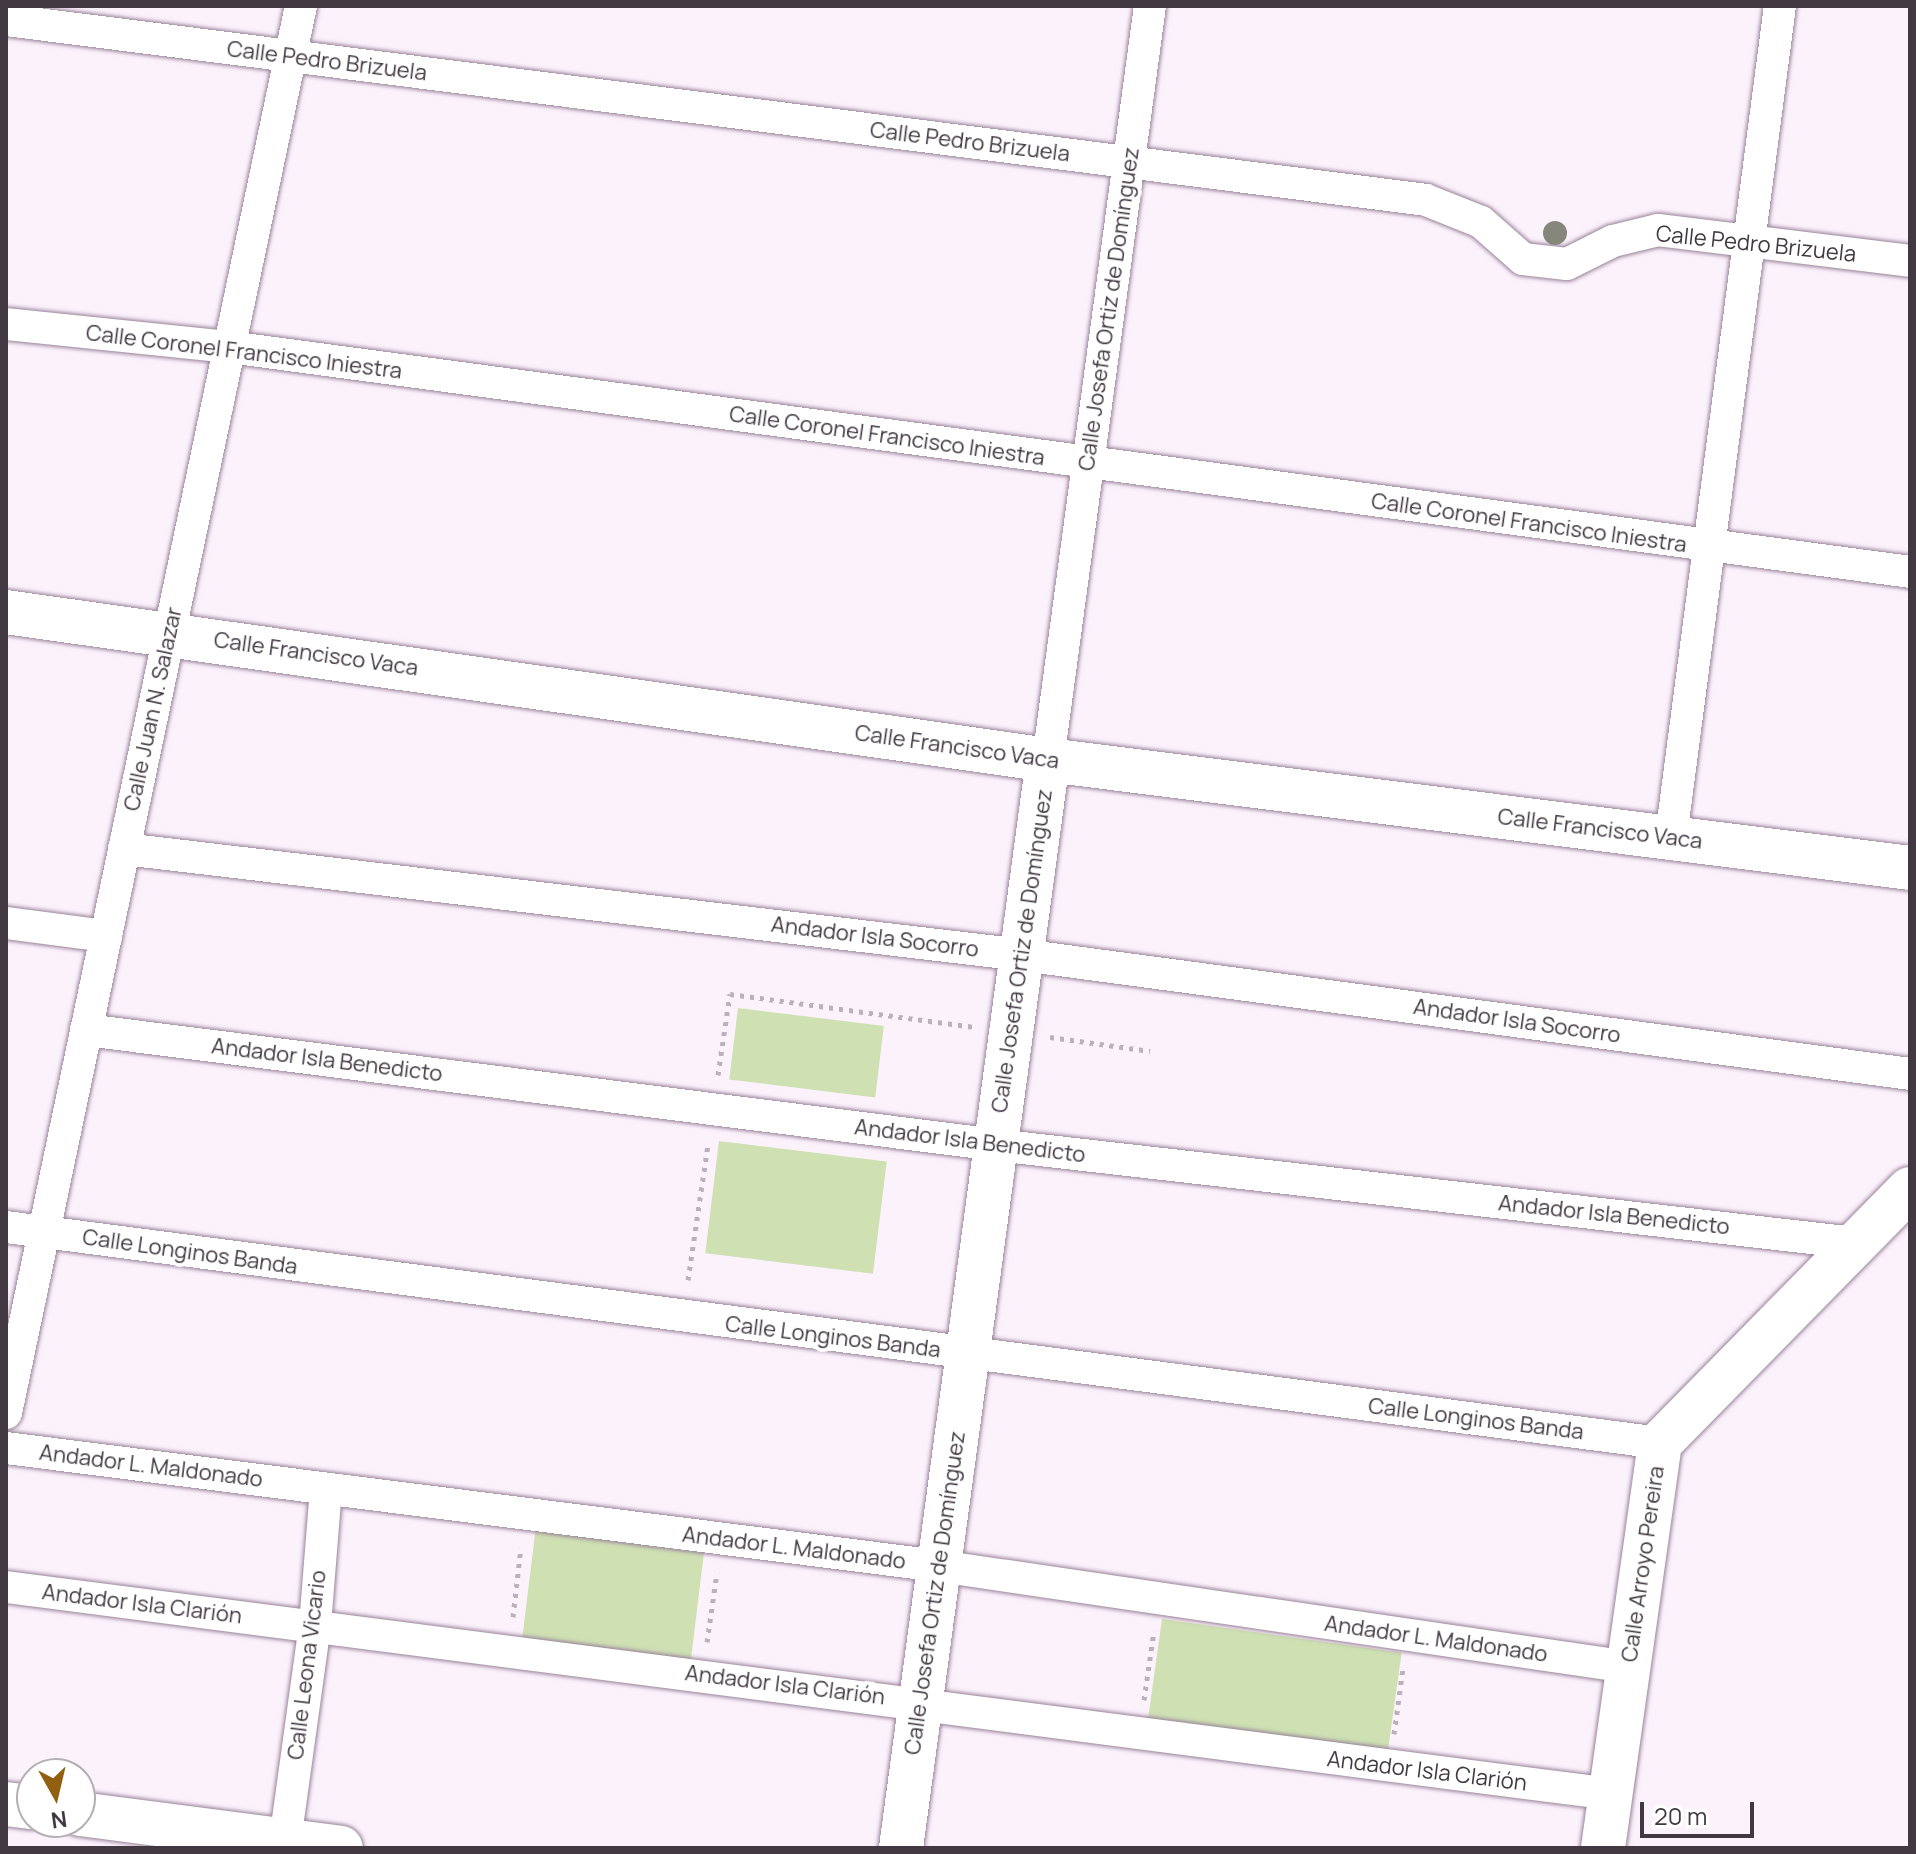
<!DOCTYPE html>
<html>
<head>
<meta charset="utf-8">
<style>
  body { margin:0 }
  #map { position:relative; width:1916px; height:1854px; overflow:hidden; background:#fcf2fc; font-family:Manrope,sans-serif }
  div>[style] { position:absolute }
  .green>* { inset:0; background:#cfe1b3; transform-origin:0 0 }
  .path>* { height:5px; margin-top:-2.5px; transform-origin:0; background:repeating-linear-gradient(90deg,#bbb1bb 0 4px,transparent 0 10px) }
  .roads { filter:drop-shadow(0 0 2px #99829a) drop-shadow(0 0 2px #99829a) }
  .street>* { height:32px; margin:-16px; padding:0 16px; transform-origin:16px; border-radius:16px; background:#fff }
  .secondary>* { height:44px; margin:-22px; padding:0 22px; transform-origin:22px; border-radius:22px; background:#fff }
  .trees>* { width:24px; height:24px; margin:-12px; border-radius:50%; background:#85877a }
  span { translate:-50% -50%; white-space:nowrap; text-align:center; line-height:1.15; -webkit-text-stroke:8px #fff; paint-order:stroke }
  .street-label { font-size:22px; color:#423842 }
  .frame { position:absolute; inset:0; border:8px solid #423842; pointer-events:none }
  .north { position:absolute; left:16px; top:1758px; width:80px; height:80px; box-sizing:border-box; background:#fff; border:2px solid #b3afb3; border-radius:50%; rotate:172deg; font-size:22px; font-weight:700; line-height:32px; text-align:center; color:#423842 }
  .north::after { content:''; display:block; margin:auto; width:28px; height:36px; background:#926011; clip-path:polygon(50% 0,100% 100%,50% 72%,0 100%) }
  .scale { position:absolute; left:1640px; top:1802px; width:114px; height:36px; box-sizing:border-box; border:4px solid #423842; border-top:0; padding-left:10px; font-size:24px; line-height:28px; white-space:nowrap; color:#423842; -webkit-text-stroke:6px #fff; paint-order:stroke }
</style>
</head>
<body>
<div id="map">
  <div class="green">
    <i style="left:738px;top:1008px;width:147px;height:72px;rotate:7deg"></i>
    <i style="left:719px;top:1141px;width:169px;height:113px;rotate:7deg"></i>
    <i style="left:536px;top:1526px;width:170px;height:113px;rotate:7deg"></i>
    <i style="left:1162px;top:1619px;width:242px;height:100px;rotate:8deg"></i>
  </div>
  <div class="path">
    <i style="left:1050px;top:1037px;width:101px;rotate:8deg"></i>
    <i style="left:718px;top:1075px;width:82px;rotate:-81.6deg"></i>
    <i style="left:730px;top:994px;width:245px;rotate:7.7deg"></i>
    <i style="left:688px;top:1280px;width:137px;rotate:-81.6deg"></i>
    <i style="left:513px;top:1617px;width:70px;rotate:-83.5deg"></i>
    <i style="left:707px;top:1642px;width:70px;rotate:-81.8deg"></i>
    <i style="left:1144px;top:1700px;width:70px;rotate:-81.8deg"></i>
    <i style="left:1394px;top:1734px;width:67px;rotate:-82.2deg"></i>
  </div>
  <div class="roads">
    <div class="street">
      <i style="left:6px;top:20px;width:1431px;rotate:7.22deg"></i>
      <i style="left:1426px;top:200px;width:59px;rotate:21.8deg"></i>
      <i style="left:1481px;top:222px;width:56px;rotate:41.4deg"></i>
      <i style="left:1523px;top:259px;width:44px;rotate:6.5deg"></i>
      <i style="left:1567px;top:264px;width:51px;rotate:-26.6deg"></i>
      <i style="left:1613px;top:241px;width:46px;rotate:-13.7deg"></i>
      <i style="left:1658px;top:230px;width:254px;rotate:7deg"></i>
      <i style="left:6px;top:324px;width:224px;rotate:5.9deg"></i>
      <i style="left:229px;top:347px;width:1696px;rotate:7.62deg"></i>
      <i style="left:1048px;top:760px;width:761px;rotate:-82.3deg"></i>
      <i style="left:1671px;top:837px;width:838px;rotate:-82.53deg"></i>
      <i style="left:124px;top:849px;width:904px;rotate:6.73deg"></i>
      <i style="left:1022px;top:955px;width:896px;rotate:7.63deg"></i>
      <i style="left:6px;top:923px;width:101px;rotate:7.4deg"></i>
      <i style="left:86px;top:1030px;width:917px;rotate:7.2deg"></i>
      <i style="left:996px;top:1145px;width:865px;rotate:6.51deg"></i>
      <i style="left:6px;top:1227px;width:1668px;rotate:7.44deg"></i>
      <i style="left:6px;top:1413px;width:1438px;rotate:-78.16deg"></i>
      <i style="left:6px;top:1448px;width:940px;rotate:7.21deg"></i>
      <i style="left:939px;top:1566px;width:696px;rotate:8.34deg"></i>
      <i style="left:6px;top:1587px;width:1618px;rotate:7.35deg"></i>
      <i style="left:285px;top:1841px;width:218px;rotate:-82.1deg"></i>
      <i style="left:315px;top:1625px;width:136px;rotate:-85.4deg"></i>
    </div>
    <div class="secondary">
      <i style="left:6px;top:612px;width:1052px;rotate:8.08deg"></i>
      <i style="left:1048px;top:760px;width:869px;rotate:7.14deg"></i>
      <i style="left:6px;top:1804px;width:26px;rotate:7deg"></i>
      <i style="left:80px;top:1814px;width:263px;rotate:7.4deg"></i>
      <i style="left:901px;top:1848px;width:1098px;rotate:-82.31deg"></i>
      <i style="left:1603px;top:1848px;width:409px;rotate:-82deg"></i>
      <i style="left:1660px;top:1443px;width:356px;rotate:-45.5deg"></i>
    </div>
  </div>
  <div class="trees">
    <i style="left:1555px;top:233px"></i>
  </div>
  <div class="street-label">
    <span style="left:327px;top:61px;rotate:7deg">Calle Pedro Brizuela</span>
    <span style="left:970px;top:142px;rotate:7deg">Calle Pedro Brizuela</span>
    <span style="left:1756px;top:244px;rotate:6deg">Calle Pedro Brizuela</span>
    <span style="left:1109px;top:309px;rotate:-82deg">Calle Josefa Ortiz de Domínguez</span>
    <span style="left:244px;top:352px;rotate:7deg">Calle Coronel Francisco Iniestra</span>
    <span style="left:887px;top:436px;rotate:8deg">Calle Coronel Francisco Iniestra</span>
    <span style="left:1529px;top:523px;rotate:8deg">Calle Coronel Francisco Iniestra</span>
    <span style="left:316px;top:654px;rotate:8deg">Calle Francisco Vaca</span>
    <span style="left:153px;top:709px;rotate:-78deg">Calle Juan N. Salazar</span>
    <span style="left:957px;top:747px;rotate:8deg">Calle Francisco Vaca</span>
    <span style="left:1600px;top:829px;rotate:7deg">Calle Francisco Vaca</span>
    <span style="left:875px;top:937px;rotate:7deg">Andador Isla Socorro</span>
    <span style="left:1022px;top:951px;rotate:-82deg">Calle Josefa Ortiz de Domínguez</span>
    <span style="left:1517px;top:1021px;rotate:8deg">Andador Isla Socorro</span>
    <span style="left:327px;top:1060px;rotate:7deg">Andador Isla Benedicto</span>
    <span style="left:970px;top:1141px;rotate:7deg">Andador Isla Benedicto</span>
    <span style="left:1614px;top:1215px;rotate:6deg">Andador Isla Benedicto</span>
    <span style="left:190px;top:1252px;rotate:8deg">Calle Longinos Banda</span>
    <span style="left:833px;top:1337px;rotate:7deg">Calle Longinos Banda</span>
    <span style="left:1476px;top:1419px;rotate:7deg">Calle Longinos Banda</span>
    <span style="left:151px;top:1466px;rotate:7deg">Andador L. Maldonado</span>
    <span style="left:794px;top:1548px;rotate:7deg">Andador L. Maldonado</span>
    <span style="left:1643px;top:1564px;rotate:-82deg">Calle Arroyo Pereira</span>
    <span style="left:935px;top:1593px;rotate:-82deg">Calle Josefa Ortiz de Domínguez</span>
    <span style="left:142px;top:1604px;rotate:7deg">Andador Isla Clarión</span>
    <span style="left:1436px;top:1639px;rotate:8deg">Andador L. Maldonado</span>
    <span style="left:307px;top:1665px;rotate:-83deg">Calle Leona Vicario</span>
    <span style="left:785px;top:1685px;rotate:7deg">Andador Isla Clarión</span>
    <span style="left:1427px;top:1771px;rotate:7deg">Andador Isla Clarión</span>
  </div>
  <div class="frame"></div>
  <div class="north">N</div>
  <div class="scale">20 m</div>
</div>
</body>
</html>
